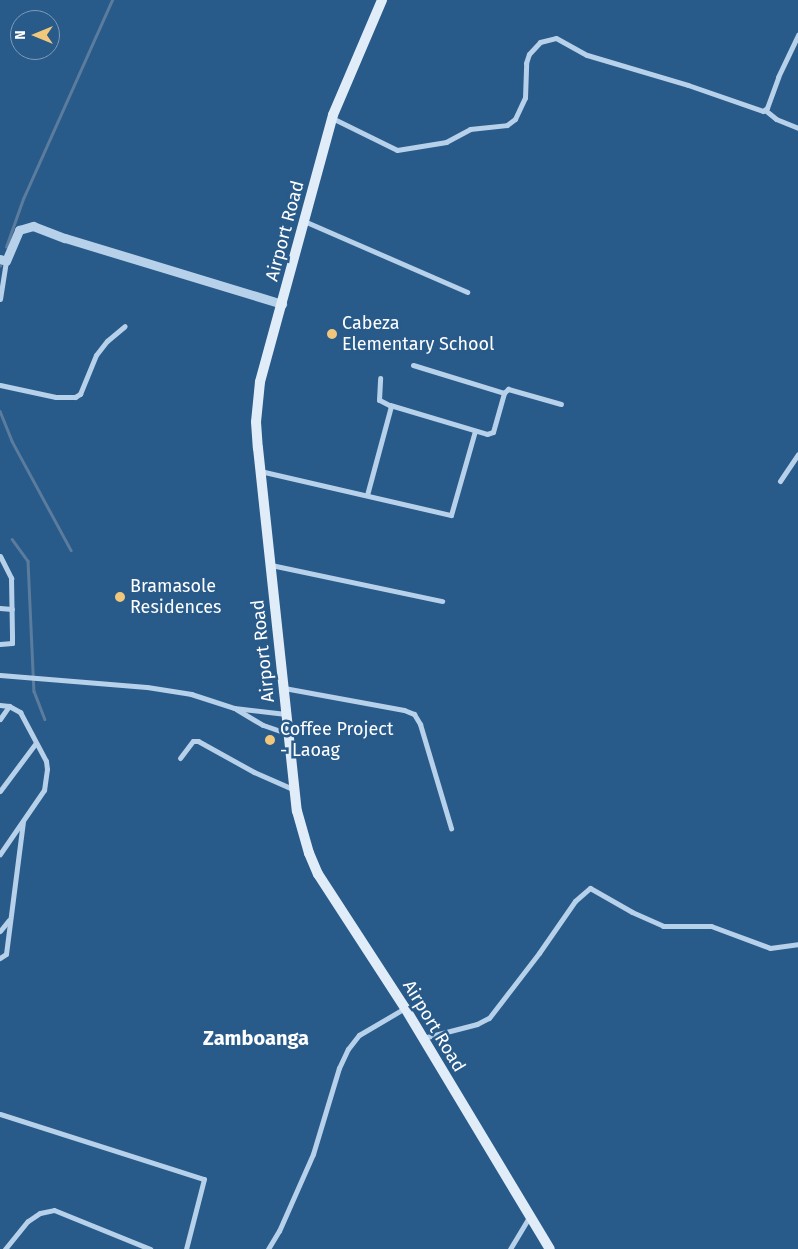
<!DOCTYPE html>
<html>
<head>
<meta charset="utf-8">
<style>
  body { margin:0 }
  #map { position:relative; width:798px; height:1249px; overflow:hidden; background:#285a8a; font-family:"Fira Sans",sans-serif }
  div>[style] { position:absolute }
  .stream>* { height:2.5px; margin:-1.25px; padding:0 1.25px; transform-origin:1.25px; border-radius:1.25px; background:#5b7c9d }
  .minor>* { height:5px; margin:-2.5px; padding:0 2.5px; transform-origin:2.5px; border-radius:2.5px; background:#b6d1e9 }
  .tertiary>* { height:9px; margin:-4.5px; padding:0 4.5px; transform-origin:4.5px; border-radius:4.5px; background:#b6d1e9 }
  .secondary>* { height:10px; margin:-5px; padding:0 5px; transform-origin:5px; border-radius:5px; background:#e0ecf8 }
  .dots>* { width:14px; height:14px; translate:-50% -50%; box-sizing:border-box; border:2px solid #285a8a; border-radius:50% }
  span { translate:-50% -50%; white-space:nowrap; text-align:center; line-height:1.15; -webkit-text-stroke:5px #285a8a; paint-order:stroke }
  .street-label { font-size:18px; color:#fff }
  .poi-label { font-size:18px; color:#fff }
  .left { translate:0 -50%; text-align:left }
  .quarter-label { font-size:20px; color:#fff; font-weight:700 }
  .north { position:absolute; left:10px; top:10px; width:50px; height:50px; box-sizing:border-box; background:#285a8a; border:1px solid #7e9cb9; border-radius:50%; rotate:270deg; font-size:14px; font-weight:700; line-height:20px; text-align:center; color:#fff }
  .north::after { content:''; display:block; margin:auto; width:18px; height:22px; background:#f1c77c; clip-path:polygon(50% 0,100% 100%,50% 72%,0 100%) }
</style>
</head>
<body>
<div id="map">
  <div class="stream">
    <i style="left:6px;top:247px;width:51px;rotate:-70.5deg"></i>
    <i style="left:23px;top:199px;width:218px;rotate:-65.9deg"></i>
    <i style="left:0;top:266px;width:2px;rotate:-90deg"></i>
    <i style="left:0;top:411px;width:32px;rotate:68deg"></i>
    <i style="left:12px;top:441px;width:124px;rotate:61.6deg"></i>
    <i style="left:12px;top:539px;width:27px;rotate:54deg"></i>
    <i style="left:28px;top:561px;width:130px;rotate:87.4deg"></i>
    <i style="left:34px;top:691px;width:30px;rotate:69deg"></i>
  </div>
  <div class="minor">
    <i style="left:765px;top:110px;width:14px;rotate:39deg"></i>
    <i style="left:776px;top:119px;width:24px;rotate:22deg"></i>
    <i style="left:332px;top:118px;width:72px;rotate:26.2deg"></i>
    <i style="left:397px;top:150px;width:50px;rotate:-9.3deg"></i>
    <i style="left:446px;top:142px;width:27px;rotate:-28deg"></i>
    <i style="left:470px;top:129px;width:37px;rotate:-6deg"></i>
    <i style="left:507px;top:125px;width:10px;rotate:-37deg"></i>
    <i style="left:515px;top:119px;width:23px;rotate:-65deg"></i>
    <i style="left:525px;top:98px;width:35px;rotate:-88deg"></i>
    <i style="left:526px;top:63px;width:9px;rotate:-72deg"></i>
    <i style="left:529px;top:54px;width:16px;rotate:-47deg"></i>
    <i style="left:540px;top:42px;width:16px;rotate:-14deg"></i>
    <i style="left:556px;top:38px;width:35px;rotate:29deg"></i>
    <i style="left:587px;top:55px;width:105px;rotate:16.5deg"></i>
    <i style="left:688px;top:85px;width:79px;rotate:19.1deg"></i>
    <i style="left:763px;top:111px;width:5px;rotate:-37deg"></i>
    <i style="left:767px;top:108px;width:33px;rotate:-70deg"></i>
    <i style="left:778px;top:77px;width:47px;rotate:-64.5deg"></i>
    <i style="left:304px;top:221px;width:178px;rotate:23.5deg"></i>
    <i style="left:0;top:299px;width:38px;rotate:-81deg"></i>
    <i style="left:413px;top:365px;width:95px;rotate:17.1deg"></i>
    <i style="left:0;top:385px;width:57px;rotate:12.1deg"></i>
    <i style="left:56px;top:397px;width:19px"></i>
    <i style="left:75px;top:397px;width:6px;rotate:-31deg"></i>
    <i style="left:80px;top:394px;width:42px;rotate:-67.7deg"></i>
    <i style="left:96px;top:355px;width:18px;rotate:-52deg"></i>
    <i style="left:107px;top:341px;width:23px;rotate:-40deg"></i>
    <i style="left:390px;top:405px;width:101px;rotate:16.6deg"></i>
    <i style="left:487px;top:434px;width:6px;rotate:-18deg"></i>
    <i style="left:493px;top:432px;width:41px;rotate:-74.2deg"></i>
    <i style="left:504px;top:393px;width:6px;rotate:-45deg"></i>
    <i style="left:508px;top:389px;width:55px;rotate:15.8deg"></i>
    <i style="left:260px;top:471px;width:196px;rotate:13deg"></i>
    <i style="left:451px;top:515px;width:87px;rotate:-74.1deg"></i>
    <i style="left:780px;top:481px;width:32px;rotate:-56deg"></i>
    <i style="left:367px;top:495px;width:92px;rotate:-74.9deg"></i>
    <i style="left:391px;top:406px;width:13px;rotate:-153deg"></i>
    <i style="left:379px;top:400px;width:22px;rotate:-87deg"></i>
    <i style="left:0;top:556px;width:25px;rotate:63deg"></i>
    <i style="left:11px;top:578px;width:60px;rotate:89deg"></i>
    <i style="left:12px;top:638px;width:5px;rotate:90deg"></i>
    <i style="left:12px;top:643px;width:12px;rotate:175deg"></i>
    <i style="left:271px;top:565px;width:175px;rotate:11.9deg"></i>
    <i style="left:0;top:608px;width:12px;rotate:5deg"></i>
    <i style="left:0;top:675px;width:147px;rotate:4.7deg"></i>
    <i style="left:147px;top:687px;width:45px;rotate:9deg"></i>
    <i style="left:191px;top:694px;width:45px;rotate:18deg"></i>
    <i style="left:234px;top:708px;width:52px;rotate:6.6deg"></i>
    <i style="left:284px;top:688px;width:122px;rotate:10.4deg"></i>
    <i style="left:404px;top:710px;width:11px;rotate:22deg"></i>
    <i style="left:414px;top:714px;width:12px;rotate:59deg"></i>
    <i style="left:420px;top:724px;width:109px;rotate:73.4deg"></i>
    <i style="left:0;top:705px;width:9px;rotate:6deg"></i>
    <i style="left:9px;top:706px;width:13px;rotate:29deg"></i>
    <i style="left:20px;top:712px;width:55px;rotate:62deg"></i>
    <i style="left:46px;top:761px;width:8px;rotate:83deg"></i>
    <i style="left:47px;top:769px;width:21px;rotate:98deg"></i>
    <i style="left:44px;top:790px;width:78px;rotate:124.5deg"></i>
    <i style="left:236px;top:709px;width:31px;rotate:31deg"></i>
    <i style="left:263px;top:725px;width:28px;rotate:19deg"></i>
    <i style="left:0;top:719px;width:16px;rotate:-55deg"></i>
    <i style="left:180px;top:758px;width:21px;rotate:-53deg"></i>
    <i style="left:193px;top:741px;width:5px"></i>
    <i style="left:198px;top:741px;width:64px;rotate:29deg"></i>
    <i style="left:254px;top:772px;width:45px;rotate:23.7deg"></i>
    <i style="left:0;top:791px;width:59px;rotate:-53.3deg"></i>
    <i style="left:0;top:931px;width:14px;rotate:-51deg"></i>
    <i style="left:0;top:958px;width:7px;rotate:-34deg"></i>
    <i style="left:6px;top:954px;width:133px;rotate:-82.7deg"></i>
    <i style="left:423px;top:1038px;width:56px;rotate:-14.5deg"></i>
    <i style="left:477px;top:1024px;width:13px;rotate:-27deg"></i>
    <i style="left:489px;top:1018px;width:82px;rotate:-52.4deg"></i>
    <i style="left:539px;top:953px;width:63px;rotate:-55.3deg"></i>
    <i style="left:575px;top:901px;width:20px;rotate:-41deg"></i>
    <i style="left:590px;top:888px;width:48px;rotate:29.7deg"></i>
    <i style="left:632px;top:912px;width:34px;rotate:24deg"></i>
    <i style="left:663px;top:926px;width:48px"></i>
    <i style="left:711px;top:926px;width:63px;rotate:20.4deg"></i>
    <i style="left:770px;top:948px;width:28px;rotate:-8deg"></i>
    <i style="left:0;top:1114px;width:214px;rotate:17.7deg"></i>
    <i style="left:204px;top:1179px;width:72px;rotate:104.4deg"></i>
    <i style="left:5px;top:1249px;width:36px;rotate:-51deg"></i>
    <i style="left:28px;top:1221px;width:14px;rotate:-34deg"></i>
    <i style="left:40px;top:1213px;width:14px;rotate:-12deg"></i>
    <i style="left:54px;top:1210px;width:104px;rotate:22.1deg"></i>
    <i style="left:268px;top:1249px;width:21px;rotate:-59deg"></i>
    <i style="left:279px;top:1231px;width:84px;rotate:-66.2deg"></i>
    <i style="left:313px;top:1154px;width:90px;rotate:-73.2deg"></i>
    <i style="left:339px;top:1068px;width:21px;rotate:-65deg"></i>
    <i style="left:348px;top:1049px;width:18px;rotate:-52deg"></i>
    <i style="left:359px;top:1035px;width:53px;rotate:-30.4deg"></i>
    <i style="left:510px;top:1249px;width:37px;rotate:-59deg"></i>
  </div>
  <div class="tertiary">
    <i style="left:0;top:259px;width:6px;rotate:18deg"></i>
    <i style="left:6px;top:261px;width:34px;rotate:-67deg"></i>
    <i style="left:19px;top:230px;width:15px;rotate:-16deg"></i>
    <i style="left:33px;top:226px;width:34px;rotate:21deg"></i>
    <i style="left:65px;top:238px;width:227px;rotate:16.9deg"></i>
  </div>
  <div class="secondary">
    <i style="left:382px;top:0;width:125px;rotate:113.1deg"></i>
    <i style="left:333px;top:115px;width:277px;rotate:105.3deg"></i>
    <i style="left:260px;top:382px;width:40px;rotate:95.7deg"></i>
    <i style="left:256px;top:422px;width:26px;rotate:86deg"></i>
    <i style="left:258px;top:448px;width:365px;rotate:83.9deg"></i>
    <i style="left:297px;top:811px;width:44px;rotate:74.1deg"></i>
    <i style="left:309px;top:853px;width:23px;rotate:67deg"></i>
    <i style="left:318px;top:874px;width:160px;rotate:57deg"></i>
    <i style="left:405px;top:1008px;width:281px;rotate:59deg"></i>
  </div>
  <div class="dots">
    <i style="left:332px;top:334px;background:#f1c77c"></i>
    <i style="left:120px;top:597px;background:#f1c77c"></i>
    <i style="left:270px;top:740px;background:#f1c77c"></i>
  </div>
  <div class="street-label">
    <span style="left:285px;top:231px;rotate:-75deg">Airport Road</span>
    <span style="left:263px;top:651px;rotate:-96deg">Airport Road</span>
    <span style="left:434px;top:1026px;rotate:59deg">Airport Road</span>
  </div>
  <div class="poi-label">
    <span class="left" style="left:342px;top:334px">Cabeza<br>Elementary School</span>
    <span class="left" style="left:130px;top:597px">Bramasole<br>Residences</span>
    <span class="left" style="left:280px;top:740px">Coffee Project<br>- Laoag</span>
  </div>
  <div class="quarter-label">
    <span style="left:256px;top:1038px">Zamboanga</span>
  </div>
  <div class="north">N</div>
</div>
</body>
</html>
